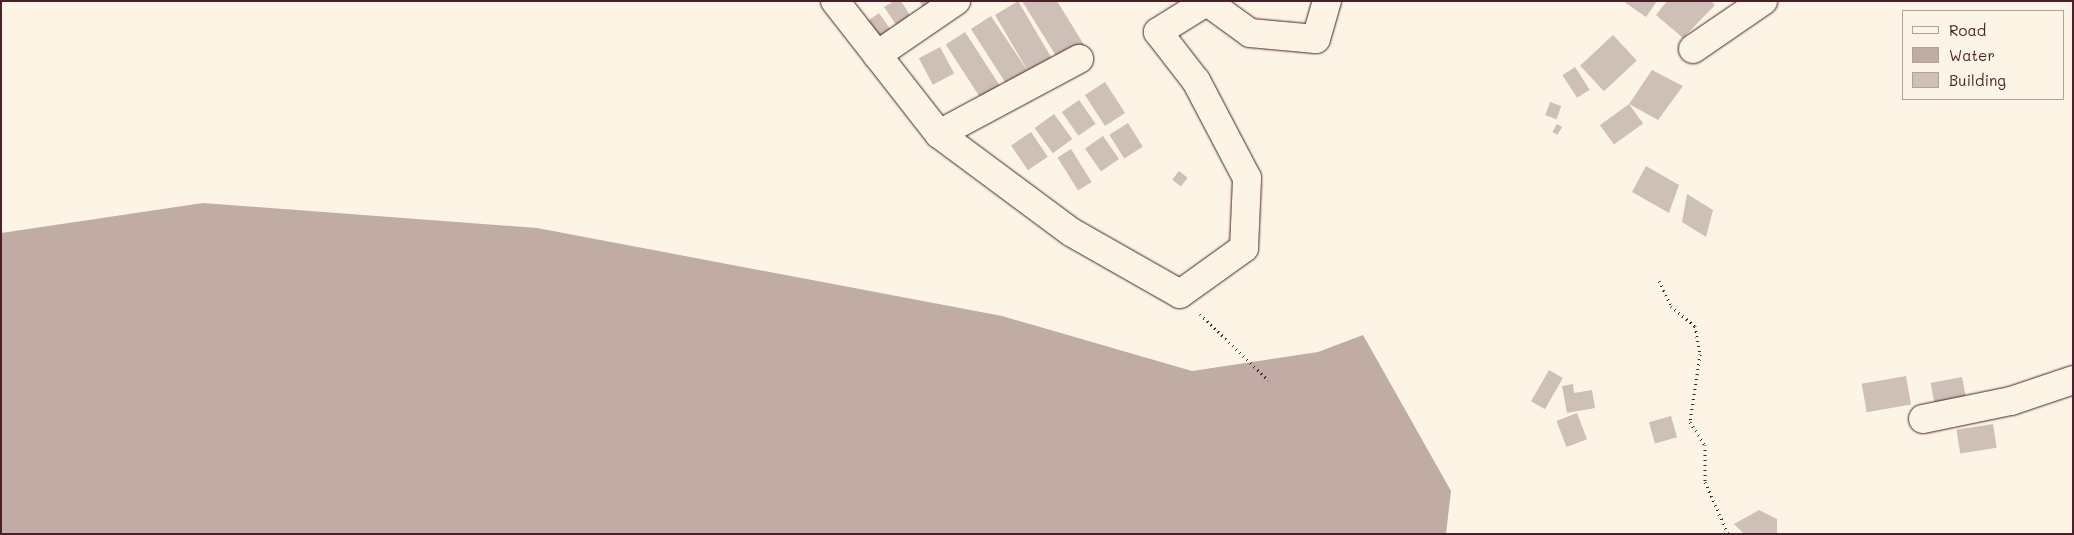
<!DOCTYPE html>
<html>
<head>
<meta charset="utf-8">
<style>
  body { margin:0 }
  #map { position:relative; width:2074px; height:535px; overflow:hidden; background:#fcf5e5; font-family:Mali,sans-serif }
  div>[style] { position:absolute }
  .water>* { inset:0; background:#c0aca5 }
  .building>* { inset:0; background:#cfc0b7; transform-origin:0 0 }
  .path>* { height:3px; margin-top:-1.5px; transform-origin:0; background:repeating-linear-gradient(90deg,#4a1f2b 0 1px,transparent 0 5px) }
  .roads { filter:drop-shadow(0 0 1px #4a1f2b) drop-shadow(0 0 1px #4a1f2b) }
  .street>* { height:28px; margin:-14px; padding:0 14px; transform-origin:14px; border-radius:14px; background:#fcf5e5 }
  span { translate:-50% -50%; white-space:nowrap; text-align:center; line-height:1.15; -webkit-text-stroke:4px #fcf5e5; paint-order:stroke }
  .frame { position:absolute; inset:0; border:2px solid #4a1f2b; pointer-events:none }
  .legend { position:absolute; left:1902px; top:10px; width:162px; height:90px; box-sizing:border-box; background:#fcf5e5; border:1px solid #b59f9b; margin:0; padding:6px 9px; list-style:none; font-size:15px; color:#4a1f2b }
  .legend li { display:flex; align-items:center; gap:10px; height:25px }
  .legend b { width:25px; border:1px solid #b59f9b }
</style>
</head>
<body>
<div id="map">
  <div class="water">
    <i style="clip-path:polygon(203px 203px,537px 228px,1002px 316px,1192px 371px,1318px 352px,1363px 335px,1451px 491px,1446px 534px,1px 534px,1px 233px)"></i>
  </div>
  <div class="building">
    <i style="clip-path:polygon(894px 1px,901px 1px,915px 23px,901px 32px,884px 7px)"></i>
    <i style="clip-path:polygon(919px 1px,943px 1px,926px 12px)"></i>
    <i style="clip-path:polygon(1018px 1px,1057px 67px,1012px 93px,971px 29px,991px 16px,1029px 73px,995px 15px)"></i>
    <i style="clip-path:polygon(1022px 1px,1057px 1px,1086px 48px,1061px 64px)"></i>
    <i style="clip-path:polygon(1623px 1px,1657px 1px,1646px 17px)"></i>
    <i style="clip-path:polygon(1667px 1px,1711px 1px,1715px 5px,1683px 38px,1656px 15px)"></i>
    <i style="clip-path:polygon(879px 13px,898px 40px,879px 46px,863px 24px)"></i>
    <i style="left:965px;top:32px;width:74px;height:23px;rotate:57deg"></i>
    <i style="left:1613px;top:35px;width:35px;height:45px;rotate:47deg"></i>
    <i style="left:940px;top:47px;width:30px;height:24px;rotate:62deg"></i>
    <i style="left:1575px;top:67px;width:27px;height:15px;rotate:57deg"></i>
    <i style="clip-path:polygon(1652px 70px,1683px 86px,1658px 120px,1629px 104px)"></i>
    <i style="left:1105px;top:82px;width:37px;height:24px;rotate:57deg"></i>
    <i style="left:1079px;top:100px;width:29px;height:21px;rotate:55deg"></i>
    <i style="left:1550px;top:102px;width:12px;height:14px;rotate:20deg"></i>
    <i style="left:1629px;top:104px;width:24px;height:36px;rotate:54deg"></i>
    <i style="left:1054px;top:114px;width:31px;height:24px;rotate:54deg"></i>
    <i style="left:1128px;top:123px;width:28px;height:22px;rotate:58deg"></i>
    <i style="left:1557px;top:124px;width:6px;height:9px;rotate:31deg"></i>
    <i style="left:1031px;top:132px;width:30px;height:24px;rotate:56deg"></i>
    <i style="left:1103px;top:136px;width:28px;height:22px;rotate:55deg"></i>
    <i style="left:1071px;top:149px;width:39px;height:16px;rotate:58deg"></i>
    <i style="clip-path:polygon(1646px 166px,1679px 185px,1669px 213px,1632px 192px)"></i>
    <i style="left:1179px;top:171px;width:11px;height:11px;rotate:38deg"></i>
    <i style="clip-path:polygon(1687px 194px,1713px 210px,1706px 237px,1682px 222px)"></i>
    <i style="left:1549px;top:370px;width:16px;height:36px;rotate:30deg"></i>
    <i style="left:1906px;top:376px;width:29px;height:45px;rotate:80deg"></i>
    <i style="left:1962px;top:377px;width:26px;height:32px;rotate:79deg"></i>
    <i style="clip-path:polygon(1573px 384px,1574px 393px,1592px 390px,1595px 408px,1567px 413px,1562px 386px)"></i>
    <i style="left:1577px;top:413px;width:28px;height:22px;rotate:69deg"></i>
    <i style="left:1671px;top:416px;width:22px;height:23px;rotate:74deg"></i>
    <i style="left:1993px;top:424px;width:24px;height:37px;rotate:81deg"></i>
    <i style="clip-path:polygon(1759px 510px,1777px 519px,1777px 534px,1744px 534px,1734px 524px)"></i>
  </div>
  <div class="path">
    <i style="left:1659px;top:281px;width:28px;rotate:64deg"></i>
    <i style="left:1671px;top:306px;width:31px;rotate:40deg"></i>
    <i style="left:1695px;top:326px;width:28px;rotate:80deg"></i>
    <i style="left:1700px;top:354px;width:69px;rotate:98.4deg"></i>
    <i style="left:1690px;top:422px;width:27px;rotate:57deg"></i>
    <i style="left:1705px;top:445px;width:37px;rotate:90deg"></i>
    <i style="left:1705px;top:482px;width:57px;rotate:66.1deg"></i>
    <i style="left:1200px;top:314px;width:95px;rotate:44.1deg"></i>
  </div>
  <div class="roads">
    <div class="street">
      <i style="left:835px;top:1px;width:169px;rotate:52deg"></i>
      <i style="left:939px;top:134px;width:164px;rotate:36.6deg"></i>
      <i style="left:1071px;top:232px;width:125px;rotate:29.6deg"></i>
      <i style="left:1180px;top:294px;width:79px;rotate:-35.7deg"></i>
      <i style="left:1244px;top:248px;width:70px;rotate:-87.5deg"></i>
      <i style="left:1247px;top:178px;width:110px;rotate:-117.7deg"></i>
      <i style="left:1196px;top:81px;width:62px;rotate:-127.8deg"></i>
      <i style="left:1158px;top:32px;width:57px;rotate:-32deg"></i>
      <i style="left:1206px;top:1px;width:54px;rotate:36deg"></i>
      <i style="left:1250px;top:33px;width:66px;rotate:5.2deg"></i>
      <i style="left:1316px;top:39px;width:40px;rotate:-74deg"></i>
      <i style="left:1693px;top:49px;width:85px;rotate:-34.4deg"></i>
      <i style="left:877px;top:55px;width:96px;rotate:-34.4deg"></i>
      <i style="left:939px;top:134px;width:159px;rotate:-28.2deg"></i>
      <i style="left:1923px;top:419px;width:90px;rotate:-11.6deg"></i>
      <i style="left:2011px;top:401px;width:65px;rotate:-18.7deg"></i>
    </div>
  </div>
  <div class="frame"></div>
  <ul class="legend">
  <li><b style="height:6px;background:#fcf5e5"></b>Road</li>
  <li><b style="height:14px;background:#c0aca5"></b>Water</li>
  <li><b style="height:14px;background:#cfc0b7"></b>Building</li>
  </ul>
</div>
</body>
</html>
